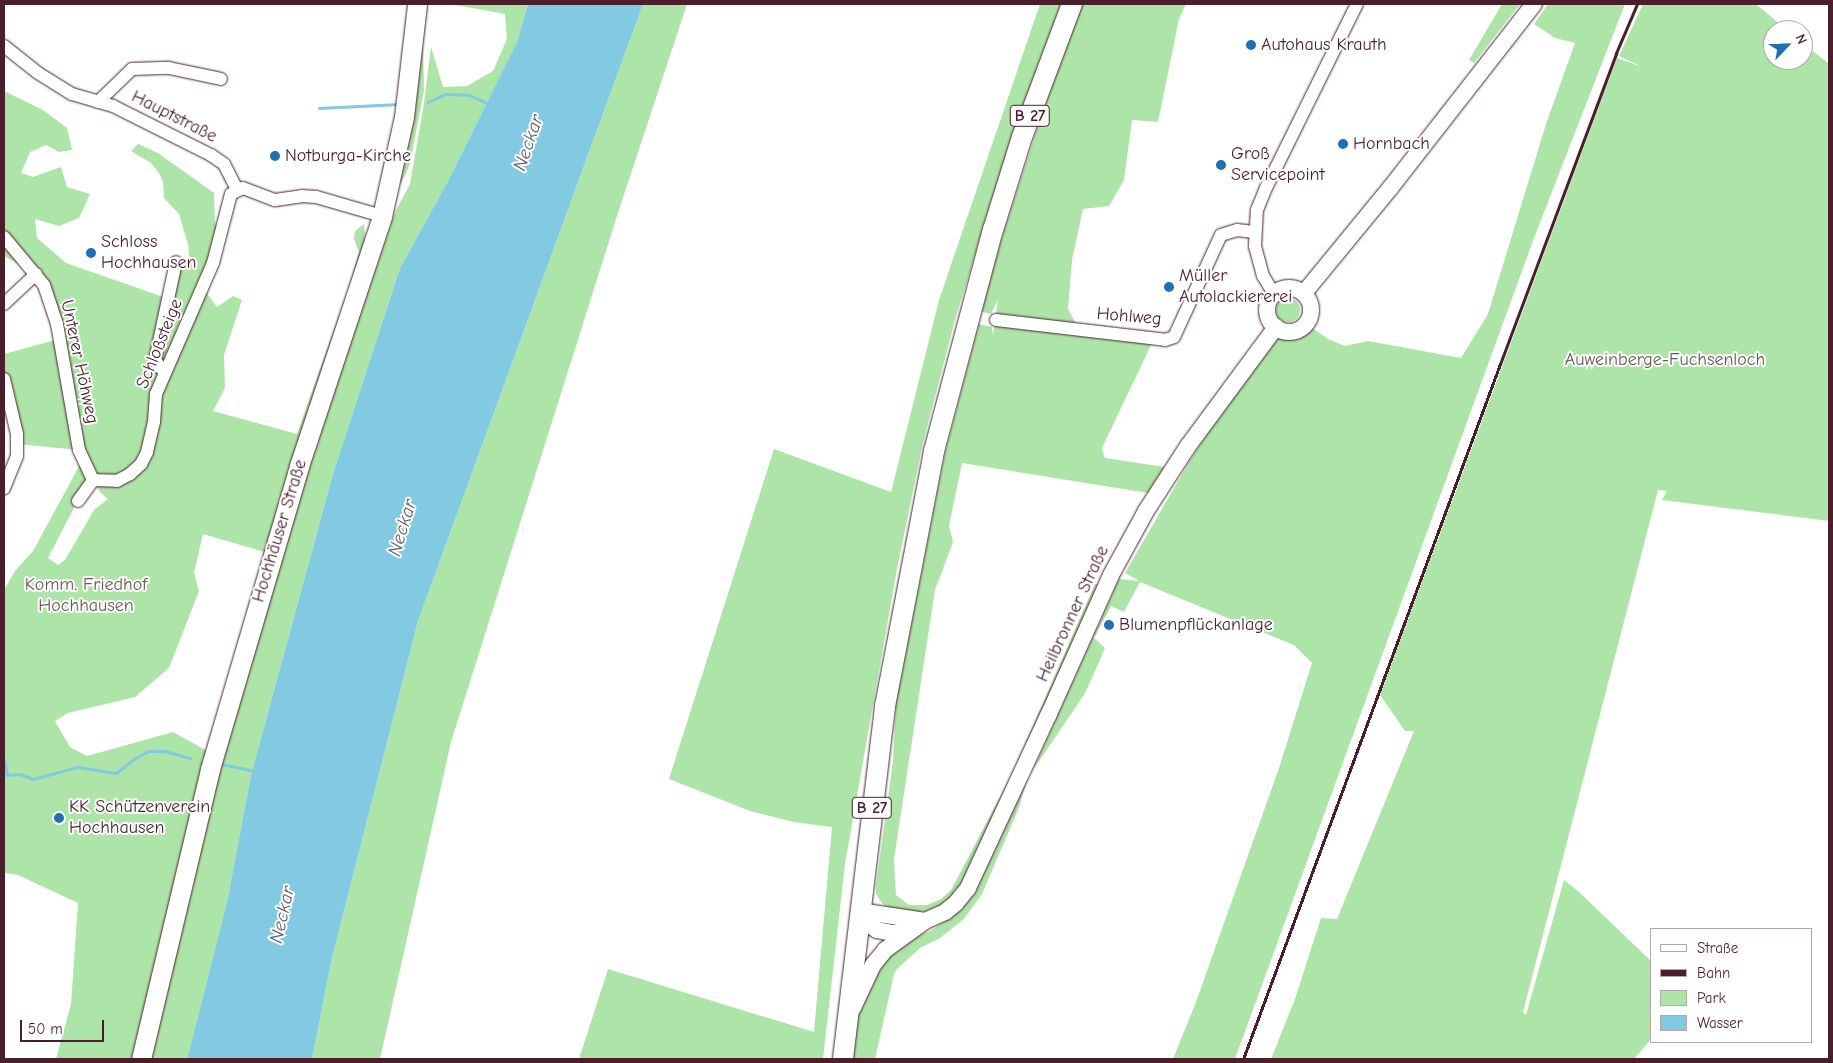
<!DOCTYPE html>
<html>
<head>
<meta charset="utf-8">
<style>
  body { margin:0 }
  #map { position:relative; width:1833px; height:1063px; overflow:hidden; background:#fff; font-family:"Comic Neue",sans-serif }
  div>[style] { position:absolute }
  .green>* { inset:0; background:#ade4a7 }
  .round { border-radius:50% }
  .water>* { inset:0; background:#81cae2 }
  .stream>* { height:3px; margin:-1.5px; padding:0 1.5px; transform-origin:1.5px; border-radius:1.5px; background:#81cae2 }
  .roads { filter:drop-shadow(0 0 1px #4a1f2b) drop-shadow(0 0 1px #4a1f2b) }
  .minor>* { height:12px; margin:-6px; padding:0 6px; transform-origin:6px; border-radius:6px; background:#fff }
  .tertiary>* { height:16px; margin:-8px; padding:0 8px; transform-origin:8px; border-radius:8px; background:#fff }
  .tertiary>.ring { margin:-8px; padding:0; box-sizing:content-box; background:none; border:16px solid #fff; border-radius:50% }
  .secondary>* { height:19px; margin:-9.5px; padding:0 9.5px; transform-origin:9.5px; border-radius:9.5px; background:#fff }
  .primary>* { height:20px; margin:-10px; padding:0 10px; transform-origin:10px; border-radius:10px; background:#fff }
  .rail>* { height:3px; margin:-1.5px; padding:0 1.5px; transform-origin:1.5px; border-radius:1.5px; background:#4a1f2b }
  .dots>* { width:14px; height:14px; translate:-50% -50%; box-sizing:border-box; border:2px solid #fff; border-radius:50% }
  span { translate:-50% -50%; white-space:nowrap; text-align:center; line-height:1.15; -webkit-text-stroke:4px #fff; paint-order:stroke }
  .shield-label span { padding:1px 4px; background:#fff; border:1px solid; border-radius:4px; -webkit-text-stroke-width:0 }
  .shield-label { font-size:16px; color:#4a1f2b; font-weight:700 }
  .poi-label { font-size:18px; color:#4a1f2b }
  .left { translate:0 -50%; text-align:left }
  .street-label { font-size:18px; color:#4a1f2b }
  .park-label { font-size:18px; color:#685a50 }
  .water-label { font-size:19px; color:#5d5b6b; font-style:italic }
  .frame { position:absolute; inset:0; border:5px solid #4a1f2b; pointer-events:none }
  .legend { position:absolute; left:1650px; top:928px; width:162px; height:115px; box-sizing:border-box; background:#fff; border:1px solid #b7a5aa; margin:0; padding:6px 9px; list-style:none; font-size:15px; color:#4a1f2b }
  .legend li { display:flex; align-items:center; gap:10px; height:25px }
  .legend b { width:25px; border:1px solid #b7a5aa }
  .north { position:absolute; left:1763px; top:20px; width:50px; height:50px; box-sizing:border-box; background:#fff; border:1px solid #b7a5aa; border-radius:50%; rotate:66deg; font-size:14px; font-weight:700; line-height:20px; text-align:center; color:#4a1f2b }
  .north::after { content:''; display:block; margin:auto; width:18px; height:22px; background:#1f6fb2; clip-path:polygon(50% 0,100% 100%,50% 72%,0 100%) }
  .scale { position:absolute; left:20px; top:1020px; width:84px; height:22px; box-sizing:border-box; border:2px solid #4a1f2b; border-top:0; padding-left:6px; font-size:15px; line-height:18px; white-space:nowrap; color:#4a1f2b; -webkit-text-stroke:4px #fff; paint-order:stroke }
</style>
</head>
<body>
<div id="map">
  <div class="green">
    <i style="clip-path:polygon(418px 4px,427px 4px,423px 43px,424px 90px,410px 164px,400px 186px)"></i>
    <i style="clip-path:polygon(evenodd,450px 4px,528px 4px,517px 42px,448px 181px,400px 268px,333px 474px,251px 775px,227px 902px,187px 1059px,56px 1059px,71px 1004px,78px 903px,18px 875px,4px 873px,4px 590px,15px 571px,33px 551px,83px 459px,79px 450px,17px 444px,4px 379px,4px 354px,59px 339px,36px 274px,4px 256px,4px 91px,43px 110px,67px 128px,72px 150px,59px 152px,46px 145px,30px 152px,21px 173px,33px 177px,61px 167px,67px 187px,90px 194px,79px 218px,59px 226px,35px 219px,37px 238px,66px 263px,169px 299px,176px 262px,190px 264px,188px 244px,179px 214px,164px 198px,163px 182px,159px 173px,151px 163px,131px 151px,138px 144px,158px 153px,214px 193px,215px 222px,220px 238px,204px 281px,208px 295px,217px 307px,233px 296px,242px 300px,224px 355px,225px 388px,213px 411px,297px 434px,350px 284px,359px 252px,354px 239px,355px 231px,364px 224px,366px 248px,268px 553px,203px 534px,194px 573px,199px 591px,169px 668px,135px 697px,68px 713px,55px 721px,70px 747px,87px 756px,173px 732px,209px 752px,347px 340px,353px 335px,395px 212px,410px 184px,424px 103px,431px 47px,443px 87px,467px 86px,493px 71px,507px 39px,505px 14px,450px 4px,91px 475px,100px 492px,108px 499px,94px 510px,65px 560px,58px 565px,48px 558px,91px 475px)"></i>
    <i style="clip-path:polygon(643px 4px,687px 4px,616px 219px,451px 742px,380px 1059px,312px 1059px,332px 958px,418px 621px)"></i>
    <i style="clip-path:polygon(1040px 4px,1062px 4px,1003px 164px,955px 320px,923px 443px,897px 569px,845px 864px,823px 1059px,579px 1059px,608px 969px,814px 1032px,832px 827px,794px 822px,750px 811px,669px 779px,774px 449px,891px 492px,939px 300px)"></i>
    <i style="clip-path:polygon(1081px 4px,1186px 4px,1179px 19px,1158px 122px,1132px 120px,1124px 180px,1109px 206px,1083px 209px,1072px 260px,1068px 309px,1080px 331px,1152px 343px,1102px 448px,1105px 458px,1165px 467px,1148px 493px,962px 463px,949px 526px,953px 542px,935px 590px,894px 859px,896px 895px,909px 905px,927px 905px,941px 899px,951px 890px,1011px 776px,1095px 584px,1099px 584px,1014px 776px,958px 891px,942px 905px,926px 911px,908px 913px,893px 911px,882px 903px,876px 894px,876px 885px,893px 761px,896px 702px,945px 453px,979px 324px,992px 327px,993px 335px,998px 299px,991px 314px,979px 311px,984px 294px,1041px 116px)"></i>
    <i style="clip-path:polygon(1502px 4px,1520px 4px,1474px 63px,1469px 60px)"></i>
    <i style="clip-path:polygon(1548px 4px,1625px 4px,1534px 238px,1235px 1059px,1173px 1059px,1196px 1002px,1279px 768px,1312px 663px,1294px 645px,1140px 582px,1124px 612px,1111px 606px,1094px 638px,1105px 648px,1092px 678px,1084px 695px,1033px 770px,1119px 579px,1139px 581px,1125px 573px,1192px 457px,1270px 335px,1282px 330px,1294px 331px,1306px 324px,1330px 340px,1345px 346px,1368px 341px,1461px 358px,1488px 314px,1546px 124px,1575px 43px,1555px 38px,1534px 24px)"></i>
    <i style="clip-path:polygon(1643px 4px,1756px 4px,1787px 30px,1773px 30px,1773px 60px,1803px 60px,1803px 43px,1829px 64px,1829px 521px,1662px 500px,1667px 491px,1658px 490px,1523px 1012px,1526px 1015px,1564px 880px,1578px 891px,1652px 962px,1652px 1038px,1634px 1059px,1271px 1059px,1295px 999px,1321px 918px,1337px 919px,1414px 731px,1405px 731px,1380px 695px,1617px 58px,1642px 67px,1619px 56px)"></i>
    <i class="round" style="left:1276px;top:298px;width:24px;height:24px"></i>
    <i style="clip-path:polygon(1027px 781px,1018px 810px,982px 894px,964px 919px,940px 938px,920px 948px,897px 969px,894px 974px,875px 1059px,853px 1059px,857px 1020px,864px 994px,876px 966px,909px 939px,930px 931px,956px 913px)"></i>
  </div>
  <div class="water">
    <i style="clip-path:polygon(528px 4px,643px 4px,418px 621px,332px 958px,312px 1059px,187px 1059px,227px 902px,251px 775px,333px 474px,400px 268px,448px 181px,517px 42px)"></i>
  </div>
  <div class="stream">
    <i style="left:428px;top:102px;width:19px;rotate:-25deg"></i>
    <i style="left:445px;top:94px;width:24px;rotate:2deg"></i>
    <i style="left:469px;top:95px;width:20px;rotate:24deg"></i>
    <i style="left:319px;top:108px;width:80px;rotate:-2.9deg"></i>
    <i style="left:4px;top:759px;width:16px;rotate:79deg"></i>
    <i style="left:7px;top:775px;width:13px;rotate:-4deg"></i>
    <i style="left:20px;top:774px;width:14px;rotate:21deg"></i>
    <i style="left:33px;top:779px;width:46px;rotate:-15.3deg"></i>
    <i style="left:77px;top:767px;width:39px;rotate:9deg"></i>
    <i style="left:116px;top:773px;width:24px;rotate:-38deg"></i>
    <i style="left:135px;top:758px;width:16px;rotate:-27deg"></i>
    <i style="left:149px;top:751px;width:16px"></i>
    <i style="left:165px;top:751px;width:26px;rotate:16deg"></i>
    <i style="left:222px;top:764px;width:35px;rotate:12deg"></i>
  </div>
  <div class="roads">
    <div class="minor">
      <i style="left:4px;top:46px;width:43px;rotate:38.5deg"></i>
      <i style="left:38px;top:73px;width:40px;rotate:32deg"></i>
      <i style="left:72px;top:94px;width:43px;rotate:16.3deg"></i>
      <i style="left:113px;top:106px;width:110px;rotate:26.6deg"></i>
      <i style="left:211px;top:155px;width:16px;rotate:35deg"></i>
      <i style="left:224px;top:164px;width:29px;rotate:63deg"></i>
      <i style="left:98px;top:102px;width:47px;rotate:-44.1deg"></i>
      <i style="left:132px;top:69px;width:37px;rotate:-2deg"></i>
      <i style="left:169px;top:68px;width:53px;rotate:11.9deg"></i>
      <i style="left:4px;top:237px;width:62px;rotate:50.2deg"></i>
      <i style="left:44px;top:285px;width:41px;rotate:71.6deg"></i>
      <i style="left:57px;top:324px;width:128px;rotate:80.1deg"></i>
      <i style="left:79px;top:450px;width:33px;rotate:65deg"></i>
      <i style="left:1274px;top:294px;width:21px;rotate:-121deg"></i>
      <i style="left:1263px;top:276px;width:31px;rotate:-105deg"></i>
      <i style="left:1255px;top:246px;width:36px;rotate:-87deg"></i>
      <i style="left:1257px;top:210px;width:24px;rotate:-68deg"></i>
      <i style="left:1266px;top:188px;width:205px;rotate:-63.7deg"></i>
      <i style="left:4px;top:304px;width:44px;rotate:-43.2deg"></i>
      <i style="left:996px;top:320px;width:170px;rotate:6.7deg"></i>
      <i style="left:1165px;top:340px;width:9px;rotate:-18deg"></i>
      <i style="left:1174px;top:337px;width:112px;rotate:-65.3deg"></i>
      <i style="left:1221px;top:235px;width:17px;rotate:-17deg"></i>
      <i style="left:1237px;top:230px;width:17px;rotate:7deg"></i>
      <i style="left:164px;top:372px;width:15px;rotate:-127deg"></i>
      <i style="left:155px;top:360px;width:100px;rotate:-77.9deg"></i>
      <i style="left:4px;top:379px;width:57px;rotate:76.7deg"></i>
      <i style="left:17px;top:434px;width:22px;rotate:90deg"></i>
      <i style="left:17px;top:456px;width:35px;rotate:112deg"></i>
      <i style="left:93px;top:480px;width:24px;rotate:2deg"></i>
      <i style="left:117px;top:481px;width:15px;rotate:-28deg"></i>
      <i style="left:130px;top:474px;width:15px;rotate:-42deg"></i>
      <i style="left:141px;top:464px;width:13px;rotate:-63deg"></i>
      <i style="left:147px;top:452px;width:31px;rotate:-77deg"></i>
      <i style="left:154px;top:422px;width:28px;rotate:-86deg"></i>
      <i style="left:156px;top:394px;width:143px;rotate:-66.5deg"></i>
      <i style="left:213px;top:263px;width:71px;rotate:-75.4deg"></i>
      <i style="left:231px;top:194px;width:13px;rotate:-27deg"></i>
      <i style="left:243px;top:188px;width:34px;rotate:21deg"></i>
      <i style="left:275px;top:200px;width:27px;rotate:-8deg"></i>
      <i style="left:302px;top:196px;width:14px;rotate:4deg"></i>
      <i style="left:316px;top:197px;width:69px;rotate:16.1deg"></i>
      <i style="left:78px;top:501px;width:26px;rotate:-54deg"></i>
    </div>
    <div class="tertiary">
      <i class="ring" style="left:1267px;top:288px;width:28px;height:28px"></i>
      <i style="left:1304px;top:293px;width:137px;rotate:-50.6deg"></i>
      <i style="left:1391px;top:187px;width:232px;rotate:-52deg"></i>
      <i style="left:859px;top:911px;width:67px;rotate:8.6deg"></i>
      <i style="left:859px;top:911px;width:14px;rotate:56deg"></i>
      <i style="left:867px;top:923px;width:12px;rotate:35deg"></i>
      <i style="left:877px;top:930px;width:16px;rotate:11deg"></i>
      <i style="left:893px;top:933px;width:15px;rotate:-4deg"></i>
      <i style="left:853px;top:1008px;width:47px;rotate:-65.1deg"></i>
      <i style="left:873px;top:965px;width:19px;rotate:-51deg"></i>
      <i style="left:885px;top:950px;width:49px;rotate:-35.9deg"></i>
      <i style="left:925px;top:921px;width:22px;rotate:-24deg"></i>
      <i style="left:945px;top:912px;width:14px;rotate:-39deg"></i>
      <i style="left:956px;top:903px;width:19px;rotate:-51deg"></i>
      <i style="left:968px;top:888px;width:190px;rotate:-65.1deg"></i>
      <i style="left:1048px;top:716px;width:154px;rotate:-65.9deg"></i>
      <i style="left:1111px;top:575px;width:73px;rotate:-61.3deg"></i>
      <i style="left:1146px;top:511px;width:77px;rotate:-57.1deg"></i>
      <i style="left:1188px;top:446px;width:148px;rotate:-53.5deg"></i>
    </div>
    <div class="secondary">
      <i style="left:141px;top:1059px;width:298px;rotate:-76.6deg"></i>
      <i style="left:210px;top:769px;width:316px;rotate:-73.6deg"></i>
      <i style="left:299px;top:466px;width:263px;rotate:-71.6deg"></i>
      <i style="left:382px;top:216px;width:101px;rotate:-77.5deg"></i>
      <i style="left:404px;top:117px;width:114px;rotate:-83.4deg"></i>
    </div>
    <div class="primary">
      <i style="left:843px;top:1059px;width:355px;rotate:-83.2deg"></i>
      <i style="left:885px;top:706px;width:260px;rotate:-79.1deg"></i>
      <i style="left:934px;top:451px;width:229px;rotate:-75.1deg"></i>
      <i style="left:993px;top:230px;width:97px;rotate:-72.7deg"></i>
      <i style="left:1022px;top:137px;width:142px;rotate:-69.4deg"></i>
    </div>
  </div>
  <div class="rail">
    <i style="left:1243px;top:1059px;width:741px;rotate:-69.71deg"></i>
    <i style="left:1500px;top:364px;width:332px;rotate:-69.5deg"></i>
    <i style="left:1616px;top:53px;width:53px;rotate:-66.8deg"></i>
  </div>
  <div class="dots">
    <i style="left:1251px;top:45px;background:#1f6fb2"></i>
    <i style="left:1343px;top:144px;background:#1f6fb2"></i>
    <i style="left:275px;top:156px;background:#1f6fb2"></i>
    <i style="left:1221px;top:165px;background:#1f6fb2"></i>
    <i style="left:91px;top:253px;background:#1f6fb2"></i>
    <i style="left:1169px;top:287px;background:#1f6fb2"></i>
    <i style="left:1109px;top:625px;background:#1f6fb2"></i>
    <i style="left:59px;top:818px;background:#1f6fb2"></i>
  </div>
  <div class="shield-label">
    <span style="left:1030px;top:116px">B 27</span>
    <span style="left:872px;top:808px">B 27</span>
  </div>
  <div class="poi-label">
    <span class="left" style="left:1261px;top:45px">Autohaus Krauth</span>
    <span class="left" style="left:1353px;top:144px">Hornbach</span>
    <span class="left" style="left:1231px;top:165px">Groß<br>Servicepoint</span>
    <span class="left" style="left:285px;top:156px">Notburga-Kirche</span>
    <span class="left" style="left:101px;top:253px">Schloss<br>Hochhausen</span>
    <span class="left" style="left:1179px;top:287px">Müller<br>Autolackiererei</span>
    <span class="left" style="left:1119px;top:625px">Blumenpflückanlage</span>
    <span class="left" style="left:69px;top:818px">KK Schützenverein<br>Hochhausen</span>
  </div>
  <div class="street-label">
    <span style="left:174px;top:117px;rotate:27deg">Hauptstraße</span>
    <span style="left:1129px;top:317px;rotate:5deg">Hohlweg</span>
    <span style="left:160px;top:344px;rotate:-68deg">Schloßsteige</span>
    <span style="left:79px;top:362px;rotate:78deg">Unterer Höhweg</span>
    <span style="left:280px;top:531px;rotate:-73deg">Hochhäuser Straße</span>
    <span style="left:1073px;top:614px;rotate:-65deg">Heilbronner Straße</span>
  </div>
  <div class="park-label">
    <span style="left:1665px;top:360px">Auweinberge-Fuchsenloch</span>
    <span style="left:86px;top:596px">Komm. Friedhof<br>Hochhausen</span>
  </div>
  <div class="water-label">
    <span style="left:529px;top:143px;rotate:-71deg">Neckar</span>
    <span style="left:403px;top:528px;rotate:-73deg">Neckar</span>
    <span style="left:283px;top:915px;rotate:-77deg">Neckar</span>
  </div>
  <div class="frame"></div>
  <ul class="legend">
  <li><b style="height:6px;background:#fff"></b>Straße</li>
  <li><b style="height:6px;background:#4a1f2b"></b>Bahn</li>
  <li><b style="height:14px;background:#ade4a7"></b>Park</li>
  <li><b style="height:14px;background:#81cae2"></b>Wasser</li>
  </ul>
  <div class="north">N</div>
  <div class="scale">50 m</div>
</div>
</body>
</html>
